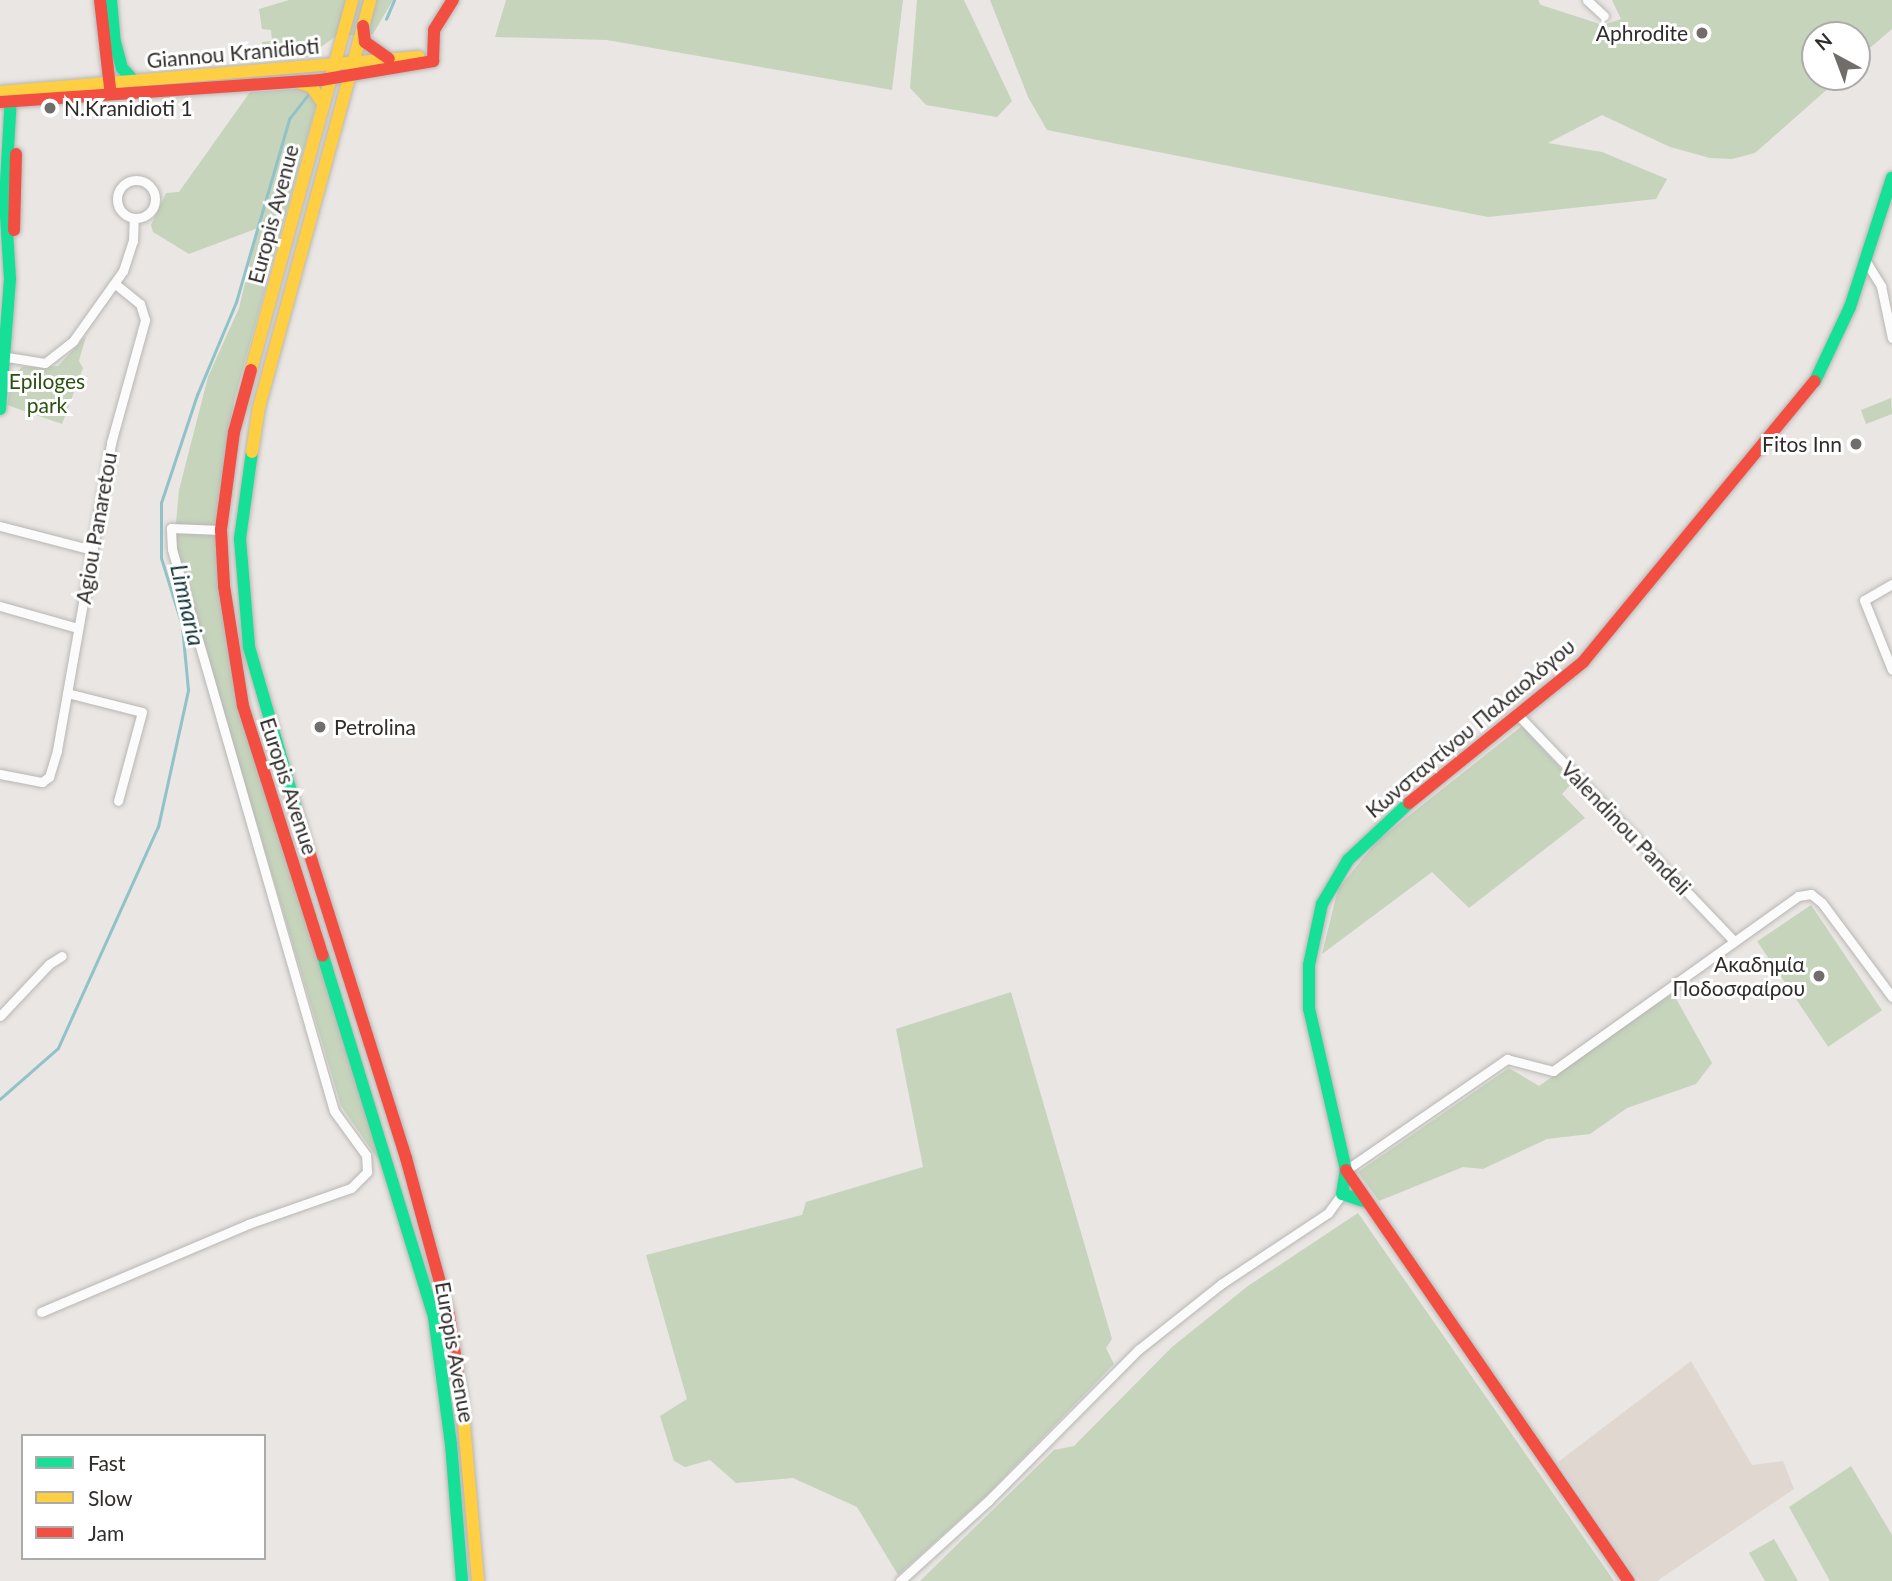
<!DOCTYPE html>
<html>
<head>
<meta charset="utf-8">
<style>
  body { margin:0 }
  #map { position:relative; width:1892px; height:1581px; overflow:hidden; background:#e9e6e3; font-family:Lato,sans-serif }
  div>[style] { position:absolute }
  .built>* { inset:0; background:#e0d8d0 }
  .green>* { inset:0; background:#c6d4bc; transform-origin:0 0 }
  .stream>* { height:2.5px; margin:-1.25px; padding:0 1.25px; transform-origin:1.25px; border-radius:1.25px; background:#90c2c8 }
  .roads { filter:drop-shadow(0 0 2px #b8b6b3) drop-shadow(0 0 2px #b8b6b3) }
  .street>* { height:9px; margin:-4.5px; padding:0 4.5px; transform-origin:4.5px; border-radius:4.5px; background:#fcfbfb }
  .street>.ring { margin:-4.5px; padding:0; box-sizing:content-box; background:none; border:9px solid #fcfbfb; border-radius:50% }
  .fast>* { height:12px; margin:-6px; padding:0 6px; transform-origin:6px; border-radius:6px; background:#16e098 }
  .slow>* { height:12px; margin:-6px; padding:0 6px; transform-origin:6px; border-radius:6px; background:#ffcf43 }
  .jam>* { height:12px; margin:-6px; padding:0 6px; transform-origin:6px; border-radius:6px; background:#f24e42 }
  .dots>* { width:19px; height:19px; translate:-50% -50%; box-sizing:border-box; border:4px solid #fff; border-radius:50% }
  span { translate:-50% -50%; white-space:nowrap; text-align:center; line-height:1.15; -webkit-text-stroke:6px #fff; paint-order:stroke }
  .poi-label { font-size:21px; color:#2f2c2a }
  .right { translate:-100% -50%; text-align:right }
  .left { translate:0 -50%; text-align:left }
  .street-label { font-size:21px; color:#2f2c2a }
  .park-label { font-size:21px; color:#2a510f }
  .water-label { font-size:23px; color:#12353a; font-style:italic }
  .legend { position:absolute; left:21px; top:1434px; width:245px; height:126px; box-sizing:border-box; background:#fff; border:2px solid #acabaa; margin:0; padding:9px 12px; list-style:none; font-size:21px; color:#2f2c2a }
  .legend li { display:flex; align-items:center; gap:14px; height:35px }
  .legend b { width:35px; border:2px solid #acabaa }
  .north { position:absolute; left:1801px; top:21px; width:70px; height:70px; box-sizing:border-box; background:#fff; border:2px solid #acabaa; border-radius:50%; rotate:319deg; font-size:19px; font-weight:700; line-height:28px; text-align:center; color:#2f2c2a }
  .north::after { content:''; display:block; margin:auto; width:24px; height:32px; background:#706d6b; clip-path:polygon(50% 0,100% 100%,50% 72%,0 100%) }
</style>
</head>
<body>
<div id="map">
  <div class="built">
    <i style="clip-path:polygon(1691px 1361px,1752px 1465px,1783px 1461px,1794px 1489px,1657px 1581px,1639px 1581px,1558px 1462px)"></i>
  </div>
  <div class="green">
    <i style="clip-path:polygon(289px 0,393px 0,373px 34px,336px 36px,307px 57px,264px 61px,262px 42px,272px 41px,271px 30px,262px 29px,259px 9px)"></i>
    <i style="clip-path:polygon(506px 0,903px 0,892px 90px,607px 40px,495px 37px)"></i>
    <i style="clip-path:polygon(917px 0,964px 0,1012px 101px,997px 117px,926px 105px,910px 88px)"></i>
    <i style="clip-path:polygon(990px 0,1538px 0,1541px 5px,1603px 25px,1621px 19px,1612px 0,1892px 0,1892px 29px,1857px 59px,1857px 35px,1815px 35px,1815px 77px,1841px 77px,1755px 153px,1732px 159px,1710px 158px,1670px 147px,1602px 115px,1548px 143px,1602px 152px,1667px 179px,1656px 199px,1488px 217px,1047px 130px,1028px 97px)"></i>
    <i style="clip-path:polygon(308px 88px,317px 102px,234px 401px,218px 502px,233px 674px,380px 1162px,341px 1106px,174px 546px,179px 490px,208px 377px,239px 308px,258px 228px,189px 254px,153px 232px,151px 225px,166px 193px,179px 192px,250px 92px)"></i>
    <i style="clip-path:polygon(86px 336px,79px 361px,83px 368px,62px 424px,7px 405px,12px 377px,22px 367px,58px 366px)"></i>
    <i style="clip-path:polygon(1891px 398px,1892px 414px,1866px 424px,1861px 410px)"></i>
    <i style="clip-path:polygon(1522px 726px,1573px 782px,1562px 794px,1585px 818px,1469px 908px,1432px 872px,1322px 954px,1338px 889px,1378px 840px)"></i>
    <i style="left:1811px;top:905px;width:127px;height:65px;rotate:56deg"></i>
    <i style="clip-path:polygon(1011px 992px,1112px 1339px,1106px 1348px,1114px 1364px,985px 1497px,898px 1575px,857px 1507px,793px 1478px,736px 1483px,710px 1460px,685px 1467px,674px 1461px,660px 1416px,687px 1399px,646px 1255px,802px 1215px,806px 1202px,923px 1167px,896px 1029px)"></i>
    <i style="clip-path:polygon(1673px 993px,1712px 1063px,1696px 1084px,1627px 1108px,1590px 1134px,1547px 1139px,1483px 1169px,1463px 1167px,1379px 1201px,1358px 1172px,1509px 1068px,1539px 1086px)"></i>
    <i style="clip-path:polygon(1358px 1213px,1614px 1581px,920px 1581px,1054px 1450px,1074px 1446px,1172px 1347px,1248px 1286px)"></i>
    <i style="clip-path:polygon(1851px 1466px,1892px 1535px,1892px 1581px,1830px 1581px,1789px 1507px)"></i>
    <i style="clip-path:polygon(1774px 1539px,1798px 1581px,1765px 1581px,1749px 1553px)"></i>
  </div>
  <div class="stream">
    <i style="left:386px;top:19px;width:21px;rotate:-67deg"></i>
    <i style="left:0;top:1099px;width:77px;rotate:-41.3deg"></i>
    <i style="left:58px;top:1048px;width:243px;rotate:-65.7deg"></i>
    <i style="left:158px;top:827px;width:140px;rotate:-77.6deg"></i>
    <i style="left:188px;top:690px;width:64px;rotate:-95.4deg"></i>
    <i style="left:182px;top:626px;width:71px;rotate:-107.2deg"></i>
    <i style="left:161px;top:558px;width:55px;rotate:-90deg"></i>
    <i style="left:161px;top:503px;width:114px;rotate:-71.6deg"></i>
    <i style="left:197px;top:395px;width:101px;rotate:-67.2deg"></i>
    <i style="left:236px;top:302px;width:191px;rotate:-73.8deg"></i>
    <i style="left:289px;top:119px;width:31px;rotate:-52deg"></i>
  </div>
  <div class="roads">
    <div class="street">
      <i style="left:1587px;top:0;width:23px;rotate:43deg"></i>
      <i class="ring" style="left:117px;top:180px;width:29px;height:29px"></i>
      <i style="left:1865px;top:260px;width:31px;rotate:58deg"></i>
      <i style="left:1881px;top:286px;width:53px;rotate:78.1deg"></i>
      <i style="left:7px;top:357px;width:38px;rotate:9deg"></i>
      <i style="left:45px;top:363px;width:36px;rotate:-38deg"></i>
      <i style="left:73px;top:341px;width:86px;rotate:-54.5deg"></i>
      <i style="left:123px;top:271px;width:32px;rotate:-72deg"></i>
      <i style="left:133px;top:241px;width:23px;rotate:-88deg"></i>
      <i style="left:0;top:526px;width:96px;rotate:14.5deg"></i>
      <i style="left:1892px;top:584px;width:32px;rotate:150deg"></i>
      <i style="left:1864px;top:600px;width:75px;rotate:68.2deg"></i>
      <i style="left:0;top:606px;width:81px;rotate:15.8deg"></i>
      <i style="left:67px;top:693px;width:77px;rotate:14.2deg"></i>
      <i style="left:142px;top:712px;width:92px;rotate:105.1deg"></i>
      <i style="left:1519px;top:716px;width:311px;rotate:46.3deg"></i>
      <i style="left:0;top:774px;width:43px;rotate:10.8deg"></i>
      <i style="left:42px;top:782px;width:9px;rotate:-36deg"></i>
      <i style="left:49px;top:777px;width:28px;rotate:-73deg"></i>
      <i style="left:57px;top:750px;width:312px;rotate:-80deg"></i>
      <i style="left:111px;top:443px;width:128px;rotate:-74.5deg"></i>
      <i style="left:145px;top:320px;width:17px;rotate:-107deg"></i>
      <i style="left:140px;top:304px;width:32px;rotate:-141deg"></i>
      <i style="left:0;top:1016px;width:71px;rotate:-46.7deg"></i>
      <i style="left:49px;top:964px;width:15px;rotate:-32deg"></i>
      <i style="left:1346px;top:1170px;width:196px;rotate:-34.6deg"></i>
      <i style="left:1507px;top:1059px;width:48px;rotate:14.6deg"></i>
      <i style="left:1553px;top:1071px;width:301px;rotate:-35.5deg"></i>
      <i style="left:1798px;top:896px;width:13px;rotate:-9deg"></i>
      <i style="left:1811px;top:894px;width:14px;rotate:39deg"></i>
      <i style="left:1822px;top:903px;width:117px;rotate:53.3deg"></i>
      <i style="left:41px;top:1312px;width:225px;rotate:-23deg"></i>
      <i style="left:248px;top:1224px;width:109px;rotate:-19.3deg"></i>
      <i style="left:351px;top:1188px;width:23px;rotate:-45deg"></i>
      <i style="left:367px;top:1172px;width:17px;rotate:-93deg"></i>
      <i style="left:366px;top:1155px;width:54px;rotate:-126deg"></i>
      <i style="left:334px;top:1111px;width:585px;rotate:-106.08deg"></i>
      <i style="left:172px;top:549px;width:21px;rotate:-93deg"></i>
      <i style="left:171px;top:528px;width:50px;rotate:2.3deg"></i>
      <i style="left:900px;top:1581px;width:119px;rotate:-42.3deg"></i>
      <i style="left:988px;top:1501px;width:213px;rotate:-45.2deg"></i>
      <i style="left:1138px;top:1350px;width:106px;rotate:-38.5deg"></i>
      <i style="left:1221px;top:1284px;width:128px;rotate:-33.6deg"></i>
      <i style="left:1328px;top:1213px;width:24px;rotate:-54deg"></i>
    </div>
    <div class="fast">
      <i style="left:111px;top:0;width:45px;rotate:84.9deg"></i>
      <i style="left:115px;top:42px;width:27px;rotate:75deg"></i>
      <i style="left:122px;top:68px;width:18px;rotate:47deg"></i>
      <i style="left:1815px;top:381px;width:82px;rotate:-64.7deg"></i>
      <i style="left:1850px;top:307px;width:136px;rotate:-72deg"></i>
      <i style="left:0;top:409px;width:130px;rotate:-85.6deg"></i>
      <i style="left:10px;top:279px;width:79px;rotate:-93.6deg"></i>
      <i style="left:5px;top:200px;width:104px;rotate:-86.7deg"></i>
      <i style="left:252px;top:452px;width:88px;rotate:97.9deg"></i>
      <i style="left:240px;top:539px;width:108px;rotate:85.2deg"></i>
      <i style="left:249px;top:647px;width:191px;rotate:73.8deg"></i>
      <i style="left:323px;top:956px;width:378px;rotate:72.9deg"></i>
      <i style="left:434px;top:1317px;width:128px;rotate:82.4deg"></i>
      <i style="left:451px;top:1444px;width:137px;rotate:85.4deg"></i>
      <i style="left:1367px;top:1202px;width:26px;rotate:-162deg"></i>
      <i style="left:1342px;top:1194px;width:24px;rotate:-81deg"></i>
      <i style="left:1346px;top:1170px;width:165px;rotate:-102.9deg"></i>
      <i style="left:1309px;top:1009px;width:44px;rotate:-90deg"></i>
      <i style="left:1309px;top:965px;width:62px;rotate:-78deg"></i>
      <i style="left:1322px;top:904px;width:51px;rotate:-59.4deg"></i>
      <i style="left:1348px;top:860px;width:83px;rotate:-43.1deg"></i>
    </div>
    <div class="slow">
      <i style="left:297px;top:82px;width:15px;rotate:16deg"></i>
      <i style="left:311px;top:86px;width:21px;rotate:55deg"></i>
      <i style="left:0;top:92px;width:420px;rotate:-4.8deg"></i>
      <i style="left:251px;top:370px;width:384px;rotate:-74.7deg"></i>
      <i style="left:252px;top:452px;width:46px;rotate:-81.2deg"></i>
      <i style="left:259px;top:407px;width:422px;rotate:-74.7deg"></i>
      <i style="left:462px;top:1401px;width:181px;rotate:84.9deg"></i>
    </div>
    <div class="jam">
      <i style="left:100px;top:0;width:89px;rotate:83.5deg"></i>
      <i style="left:363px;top:26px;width:16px;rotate:83deg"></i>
      <i style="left:365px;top:42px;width:29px;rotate:35deg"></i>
      <i style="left:433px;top:61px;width:31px;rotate:-88deg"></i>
      <i style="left:434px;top:30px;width:36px;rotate:-58deg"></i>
      <i style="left:0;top:102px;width:322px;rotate:-3.9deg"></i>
      <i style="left:321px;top:80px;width:114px;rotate:-9.6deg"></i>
      <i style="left:14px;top:230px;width:76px;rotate:-88.5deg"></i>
      <i style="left:251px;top:370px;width:64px;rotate:105.3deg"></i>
      <i style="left:234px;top:432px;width:99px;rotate:97.6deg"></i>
      <i style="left:221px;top:530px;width:56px;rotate:86.9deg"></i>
      <i style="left:224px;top:586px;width:121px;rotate:81deg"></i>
      <i style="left:243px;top:706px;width:262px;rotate:72.3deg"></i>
      <i style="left:1409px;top:803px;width:224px;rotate:-39deg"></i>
      <i style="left:1583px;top:662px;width:364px;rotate:-50.5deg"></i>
      <i style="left:302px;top:830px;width:344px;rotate:72.4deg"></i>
      <i style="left:406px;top:1158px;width:163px;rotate:74.7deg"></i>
      <i style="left:449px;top:1315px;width:87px;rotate:81.4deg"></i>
      <i style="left:1346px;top:1170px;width:499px;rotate:55.5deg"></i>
    </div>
  </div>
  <div class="dots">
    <i style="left:1702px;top:33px;background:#706d6b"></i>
    <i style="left:50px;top:108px;background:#706d6b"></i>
    <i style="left:1856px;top:444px;background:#706d6b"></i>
    <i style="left:320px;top:727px;background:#706d6b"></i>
    <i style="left:1819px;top:976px;background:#706d6b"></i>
  </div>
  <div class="poi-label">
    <span class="right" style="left:1688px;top:33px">Aphrodite</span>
    <span class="left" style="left:64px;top:108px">N.Kranidioti 1</span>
    <span class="right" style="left:1842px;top:444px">Fitos Inn</span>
    <span class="left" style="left:334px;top:727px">Petrolina</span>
    <span class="right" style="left:1805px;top:976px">Ακαδημία<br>Ποδοσφαίρου</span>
  </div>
  <div class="street-label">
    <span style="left:233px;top:53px;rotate:-5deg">Giannou Kranidioti</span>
    <span style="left:273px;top:214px;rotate:-75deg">Europis Avenue</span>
    <span style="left:96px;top:528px;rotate:-80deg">Agiou Panaretou</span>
    <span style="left:1470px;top:728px;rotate:-40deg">Κωνσταντίνου Παλαιολόγου</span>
    <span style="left:289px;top:786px;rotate:72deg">Europis Avenue</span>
    <span style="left:1626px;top:828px;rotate:46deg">Valendinou Pandeli</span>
    <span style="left:455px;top:1352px;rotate:80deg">Europis Avenue</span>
  </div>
  <div class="park-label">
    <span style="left:47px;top:393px">Epiloges<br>park</span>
  </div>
  <div class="water-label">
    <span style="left:188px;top:605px;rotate:77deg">Limnaria</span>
  </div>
  <ul class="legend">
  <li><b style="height:9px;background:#16e098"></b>Fast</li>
  <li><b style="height:9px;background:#ffcf43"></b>Slow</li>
  <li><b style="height:9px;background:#f24e42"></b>Jam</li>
  </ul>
  <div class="north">N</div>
</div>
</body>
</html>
